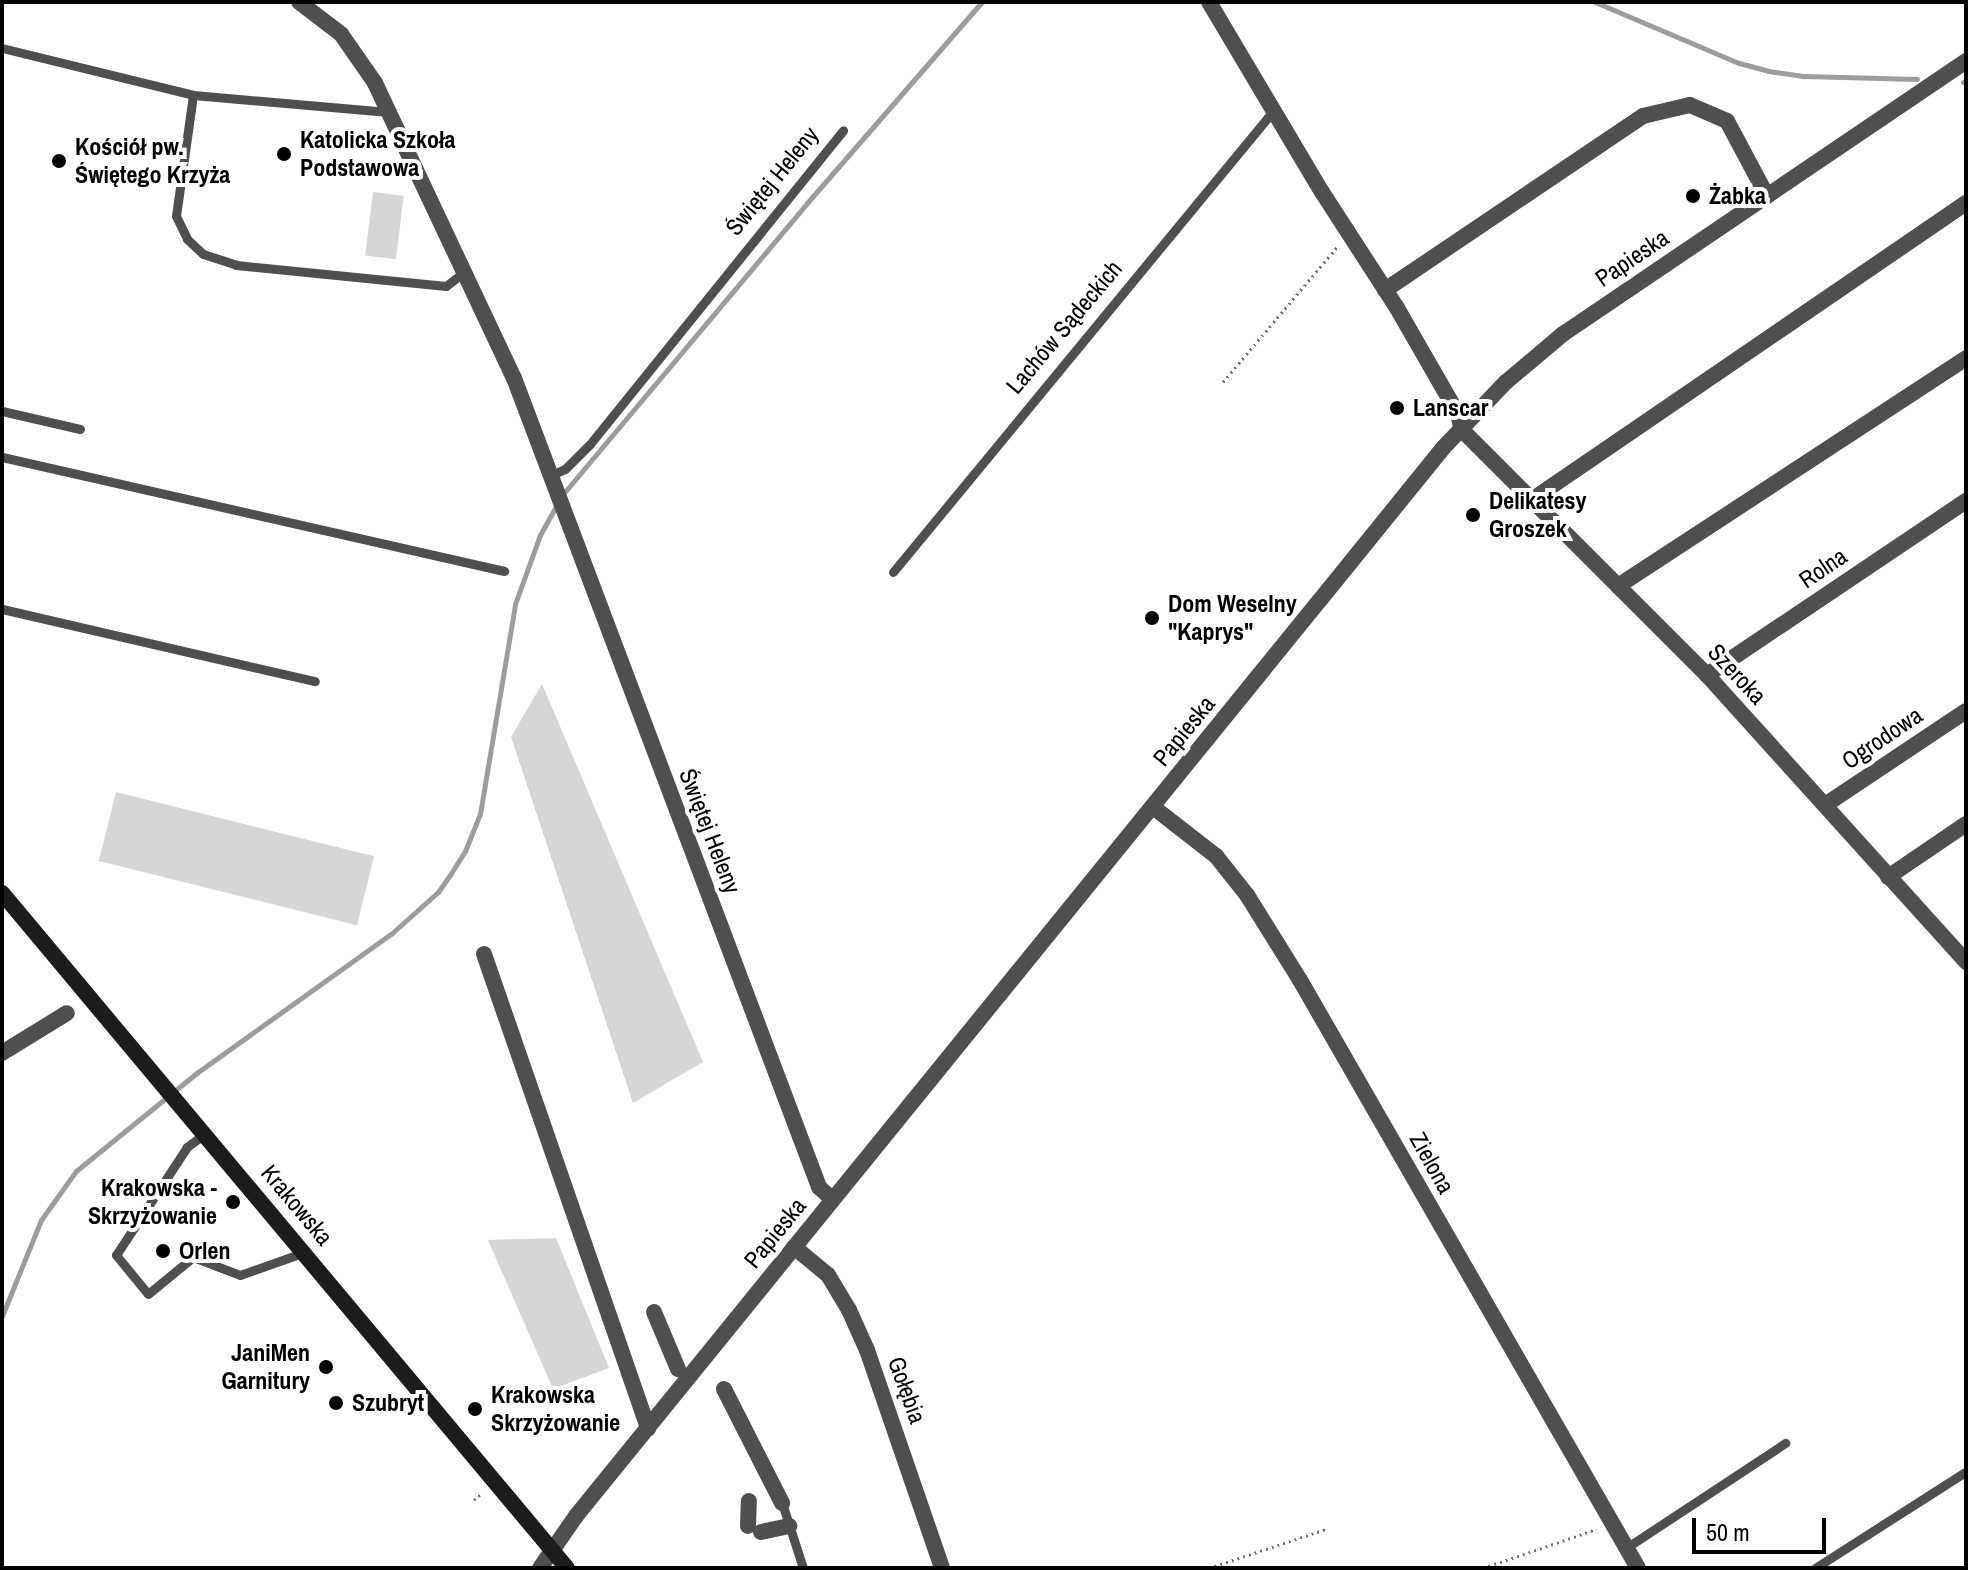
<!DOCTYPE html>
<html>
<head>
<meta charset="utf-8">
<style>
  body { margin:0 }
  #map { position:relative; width:1968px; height:1570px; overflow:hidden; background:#fff; font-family:"Archivo Narrow",sans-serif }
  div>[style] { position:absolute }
  .green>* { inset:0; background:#d6d6d6; transform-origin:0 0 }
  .stream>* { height:5px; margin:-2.5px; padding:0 2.5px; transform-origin:2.5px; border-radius:2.5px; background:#9d9d9d }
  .path>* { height:3px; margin-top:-1.5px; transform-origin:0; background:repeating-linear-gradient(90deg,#717171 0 2px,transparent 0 6px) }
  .service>* { height:9px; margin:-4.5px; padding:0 4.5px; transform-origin:4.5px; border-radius:4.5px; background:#4f4f4f }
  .minor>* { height:16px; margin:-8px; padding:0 8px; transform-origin:8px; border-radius:8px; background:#4f4f4f }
  .tertiary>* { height:16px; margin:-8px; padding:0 8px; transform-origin:8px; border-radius:8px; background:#4f4f4f }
  .secondary>* { height:16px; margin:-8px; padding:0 8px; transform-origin:8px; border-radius:8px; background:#1c1c1c }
  .dots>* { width:22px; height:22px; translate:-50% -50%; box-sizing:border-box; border:4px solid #fff; border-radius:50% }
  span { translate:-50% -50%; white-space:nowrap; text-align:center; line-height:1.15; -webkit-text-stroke:8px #fff; paint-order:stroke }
  .poi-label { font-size:24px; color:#000; font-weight:700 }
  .left { translate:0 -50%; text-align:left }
  .right { translate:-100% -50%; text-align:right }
  .street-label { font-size:24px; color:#000 }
  .frame { position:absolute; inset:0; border:4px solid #000; pointer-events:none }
  .scale { position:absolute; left:1692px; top:1518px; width:134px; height:36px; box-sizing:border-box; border:4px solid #000; border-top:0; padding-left:10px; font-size:24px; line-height:28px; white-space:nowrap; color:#000; -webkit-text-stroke:6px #fff; paint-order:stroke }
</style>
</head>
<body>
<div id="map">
  <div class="green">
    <i style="left:373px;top:192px;width:31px;height:64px;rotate:7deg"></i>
    <i style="clip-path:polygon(542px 684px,703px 1062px,633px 1103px,511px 737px)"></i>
    <i style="left:116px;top:792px;width:266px;height:71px;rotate:14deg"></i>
    <i style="clip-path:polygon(556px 1238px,609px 1368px,553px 1389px,488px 1240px)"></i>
  </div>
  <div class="stream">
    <i style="left:1595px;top:2px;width:156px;rotate:23deg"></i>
    <i style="left:1739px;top:63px;width:30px;rotate:15deg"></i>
    <i style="left:1768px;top:71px;width:37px;rotate:8deg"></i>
    <i style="left:1805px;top:76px;width:112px;rotate:1.5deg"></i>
    <i style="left:1963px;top:82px;width:3px"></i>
    <i style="left:563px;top:494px;width:380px;rotate:-50deg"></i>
    <i style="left:807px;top:203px;width:267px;rotate:-49deg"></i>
    <i style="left:2px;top:1316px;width:104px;rotate:-67.9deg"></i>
    <i style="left:41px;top:1220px;width:60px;rotate:-54.5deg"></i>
    <i style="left:76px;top:1171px;width:157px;rotate:-39.1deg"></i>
    <i style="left:198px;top:1072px;width:237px;rotate:-35.6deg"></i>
    <i style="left:391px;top:934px;width:63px;rotate:-41.8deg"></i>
    <i style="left:438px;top:892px;width:21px;rotate:-55deg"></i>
    <i style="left:450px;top:875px;width:28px;rotate:-58deg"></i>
    <i style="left:465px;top:851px;width:40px;rotate:-68deg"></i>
    <i style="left:480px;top:814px;width:213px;rotate:-80.5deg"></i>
    <i style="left:515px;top:604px;width:73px;rotate:-70.1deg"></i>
    <i style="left:540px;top:535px;width:37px;rotate:-61deg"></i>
  </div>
  <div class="path">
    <i style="left:1223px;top:382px;width:177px;rotate:-49.8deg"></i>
    <i style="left:474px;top:1500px;width:12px;rotate:-42deg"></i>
    <i style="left:1209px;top:1568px;width:123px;rotate:-18.4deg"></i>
    <i style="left:1483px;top:1568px;width:120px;rotate:-18.9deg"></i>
  </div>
  <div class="service">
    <i style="left:2px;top:48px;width:197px;rotate:13.8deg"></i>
    <i style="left:193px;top:95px;width:196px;rotate:5deg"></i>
    <i style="left:193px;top:95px;width:122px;rotate:98deg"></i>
    <i style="left:176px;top:216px;width:25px;rotate:64deg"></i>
    <i style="left:187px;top:239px;width:22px;rotate:43deg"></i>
    <i style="left:203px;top:254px;width:35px;rotate:18deg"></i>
    <i style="left:236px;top:265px;width:211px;rotate:5.7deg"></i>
    <i style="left:446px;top:286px;width:24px;rotate:-38deg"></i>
    <i style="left:2px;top:411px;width:80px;rotate:13deg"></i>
    <i style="left:2px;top:457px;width:515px;rotate:12.79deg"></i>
    <i style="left:549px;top:476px;width:17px;rotate:-24deg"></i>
    <i style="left:565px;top:469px;width:35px;rotate:-45deg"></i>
    <i style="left:590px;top:444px;width:403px;rotate:-51.1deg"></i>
    <i style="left:893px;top:572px;width:597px;rotate:-50.5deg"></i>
    <i style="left:2px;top:609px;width:321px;rotate:13deg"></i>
    <i style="left:206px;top:1133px;width:24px;rotate:144deg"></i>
    <i style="left:187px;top:1147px;width:129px;rotate:123.3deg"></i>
    <i style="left:116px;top:1255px;width:50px;rotate:50.6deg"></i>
    <i style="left:148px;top:1294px;width:58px;rotate:-39.4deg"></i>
    <i style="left:193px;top:1257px;width:50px;rotate:21deg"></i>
    <i style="left:240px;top:1275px;width:69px;rotate:-19.5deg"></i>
    <i style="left:782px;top:1503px;width:68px;rotate:72.1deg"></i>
    <i style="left:1626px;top:1548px;width:191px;rotate:-33.4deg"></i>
    <i style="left:1815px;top:1568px;width:178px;rotate:-32.6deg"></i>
  </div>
  <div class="minor">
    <i style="left:299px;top:2px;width:53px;rotate:37.3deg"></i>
    <i style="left:341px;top:34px;width:60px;rotate:55.2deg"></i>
    <i style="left:375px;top:83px;width:326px;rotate:64.8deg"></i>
    <i style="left:514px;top:378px;width:865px;rotate:69.34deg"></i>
    <i style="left:819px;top:1187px;width:18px;rotate:43deg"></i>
    <i style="left:1209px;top:2px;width:221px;rotate:59.3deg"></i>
    <i style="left:1322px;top:192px;width:138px;rotate:57.1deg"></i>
    <i style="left:1397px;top:308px;width:122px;rotate:60.1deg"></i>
    <i style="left:1458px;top:414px;width:16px;rotate:76deg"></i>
    <i style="left:1462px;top:430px;width:346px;rotate:45deg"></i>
    <i style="left:1707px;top:675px;width:387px;rotate:47.9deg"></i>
    <i style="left:1385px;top:290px;width:311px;rotate:-34deg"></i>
    <i style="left:1643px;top:116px;width:48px;rotate:-13.2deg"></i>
    <i style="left:1690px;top:105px;width:40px;rotate:23.4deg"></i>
    <i style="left:1727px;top:121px;width:85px;rotate:61.9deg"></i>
    <i style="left:1533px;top:499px;width:525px;rotate:-34.36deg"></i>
    <i style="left:1618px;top:586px;width:416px;rotate:-33.2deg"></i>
    <i style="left:1707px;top:675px;width:312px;rotate:-33.9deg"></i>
    <i style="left:1825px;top:805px;width:169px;rotate:-33.7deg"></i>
    <i style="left:1153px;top:807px;width:80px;rotate:37.9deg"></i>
    <i style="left:1216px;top:856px;width:50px;rotate:51.5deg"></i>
    <i style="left:1247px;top:895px;width:100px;rotate:58.1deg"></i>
    <i style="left:1300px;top:980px;width:678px;rotate:60.11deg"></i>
    <i style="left:1888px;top:877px;width:94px;rotate:-34.2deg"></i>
    <i style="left:484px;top:954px;width:502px;rotate:70.91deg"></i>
    <i style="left:2px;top:1053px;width:76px;rotate:-31.6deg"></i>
    <i style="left:794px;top:1247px;width:44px;rotate:39.5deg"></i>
    <i style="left:828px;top:1275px;width:41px;rotate:59deg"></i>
    <i style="left:849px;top:1310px;width:44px;rotate:65.8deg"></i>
    <i style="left:867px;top:1350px;width:231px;rotate:71deg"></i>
    <i style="left:654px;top:1312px;width:62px;rotate:67.2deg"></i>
    <i style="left:724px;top:1389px;width:128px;rotate:63deg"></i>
    <i style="left:748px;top:1526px;width:25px;rotate:-88deg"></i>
    <i style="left:761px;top:1532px;width:29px;rotate:-12deg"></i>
  </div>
  <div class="tertiary">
    <i style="left:540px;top:1568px;width:63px;rotate:-55.3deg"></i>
    <i style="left:576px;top:1516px;width:1180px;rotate:-50.92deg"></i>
    <i style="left:1320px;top:600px;width:197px;rotate:-51deg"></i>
    <i style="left:1444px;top:447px;width:90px;rotate:-46.4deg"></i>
    <i style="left:1506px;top:382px;width:75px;rotate:-40.1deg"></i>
    <i style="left:1563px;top:334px;width:487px;rotate:-34.1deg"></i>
  </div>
  <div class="secondary">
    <i style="left:2px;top:893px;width:880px;rotate:50.07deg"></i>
  </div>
  <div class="dots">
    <i style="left:284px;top:154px;background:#000"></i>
    <i style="left:59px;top:161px;background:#000"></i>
    <i style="left:1693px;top:196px;background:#000"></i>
    <i style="left:1397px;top:408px;background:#000"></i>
    <i style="left:1473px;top:515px;background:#000"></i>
    <i style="left:1152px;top:618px;background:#000"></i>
    <i style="left:233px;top:1202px;background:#000"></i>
    <i style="left:163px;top:1251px;background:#000"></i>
    <i style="left:326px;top:1367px;background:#000"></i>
    <i style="left:336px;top:1403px;background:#000"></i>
    <i style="left:475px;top:1409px;background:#000"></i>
  </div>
  <div class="poi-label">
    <span class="left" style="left:300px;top:154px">Katolicka Szkoła<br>Podstawowa</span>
    <span class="left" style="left:75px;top:161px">Kościół pw.<br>Świętego Krzyża</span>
    <span class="left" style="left:1709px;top:196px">Żabka</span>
    <span class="left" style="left:1413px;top:408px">Lanscar</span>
    <span class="left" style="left:1489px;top:515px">Delikatesy<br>Groszek</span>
    <span class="left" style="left:1168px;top:618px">Dom Weselny<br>"Kaprys"</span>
    <span class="right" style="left:217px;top:1202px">Krakowska -<br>Skrzyżowanie</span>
    <span class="left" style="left:179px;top:1251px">Orlen</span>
    <span class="right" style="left:310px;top:1367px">JaniMen<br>Garnitury</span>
    <span class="left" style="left:491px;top:1409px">Krakowska<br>Skrzyżowanie</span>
    <span class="left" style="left:352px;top:1403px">Szubryt</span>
  </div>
  <div class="street-label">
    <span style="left:772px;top:181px;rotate:-51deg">Świętej Heleny</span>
    <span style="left:1632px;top:258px;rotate:-34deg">Papieska</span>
    <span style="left:1064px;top:327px;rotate:-50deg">Lachów Sądeckich</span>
    <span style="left:1823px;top:568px;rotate:-34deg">Rolna</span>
    <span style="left:1737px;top:674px;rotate:47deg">Szeroka</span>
    <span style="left:1184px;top:731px;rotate:-51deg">Papieska</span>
    <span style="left:1882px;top:738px;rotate:-34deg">Ogrodowa</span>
    <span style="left:710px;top:831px;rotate:69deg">Świętej Heleny</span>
    <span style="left:1432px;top:1163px;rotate:61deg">Zielona</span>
    <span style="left:297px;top:1205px;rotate:50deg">Krakowska</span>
    <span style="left:775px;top:1233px;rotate:-51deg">Papieska</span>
    <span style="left:907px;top:1390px;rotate:70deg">Gołębia</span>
  </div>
  <div class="frame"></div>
  <div class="scale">50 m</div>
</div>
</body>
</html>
